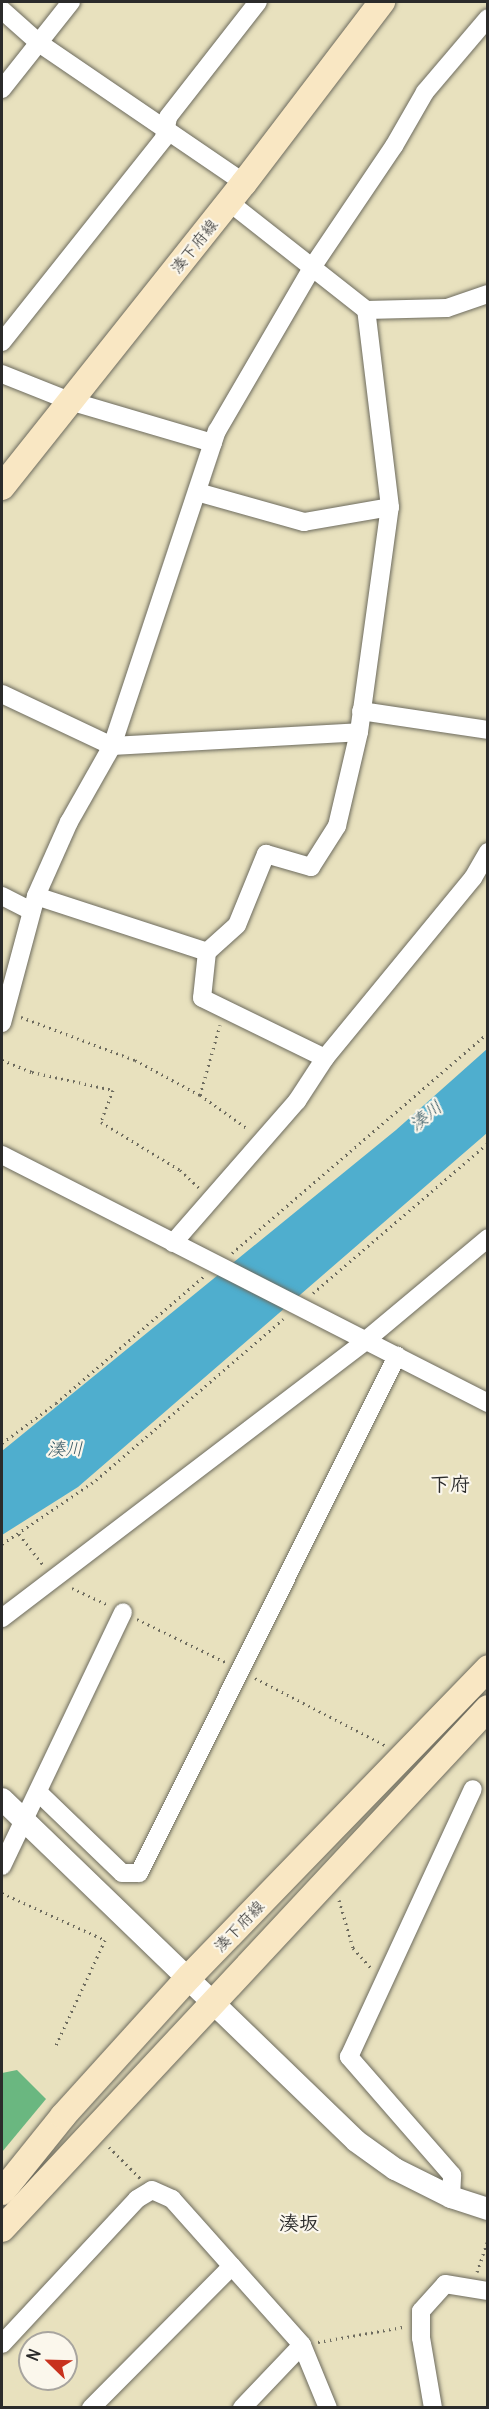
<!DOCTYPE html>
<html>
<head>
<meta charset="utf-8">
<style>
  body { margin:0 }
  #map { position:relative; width:489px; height:2409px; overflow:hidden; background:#e8e1be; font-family:Delius,"Klee One",sans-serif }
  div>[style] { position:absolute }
  .forest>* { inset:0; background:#6ab780 }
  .water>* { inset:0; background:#4faece }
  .path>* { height:3px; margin-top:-1.5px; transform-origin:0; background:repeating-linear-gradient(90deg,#6d6b5e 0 1.5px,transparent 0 6px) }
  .roads { filter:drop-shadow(0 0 2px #6d6b5e) drop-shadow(0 0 2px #6d6b5e) }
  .minor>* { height:18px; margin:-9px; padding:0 9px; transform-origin:9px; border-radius:9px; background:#fff }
  .tertiary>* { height:22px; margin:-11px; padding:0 11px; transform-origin:11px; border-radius:11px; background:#fff }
  .secondary>* { height:26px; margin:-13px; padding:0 13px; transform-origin:13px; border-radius:13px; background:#f9e7c3 }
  span { translate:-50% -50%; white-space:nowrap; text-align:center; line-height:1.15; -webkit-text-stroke:4.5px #fbf7ec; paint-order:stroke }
  .street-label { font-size:16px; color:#2b2b2b }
  .water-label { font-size:18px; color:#385964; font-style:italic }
  .quarter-label { font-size:20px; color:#2b2b2b; font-weight:700 }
  .frame { position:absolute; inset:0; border:3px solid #2b2b2b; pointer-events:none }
  .north { position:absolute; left:18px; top:2331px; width:60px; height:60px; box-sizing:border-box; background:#fbf7ec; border:2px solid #a8a59f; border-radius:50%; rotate:293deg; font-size:16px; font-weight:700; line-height:24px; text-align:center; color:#2b2b2b }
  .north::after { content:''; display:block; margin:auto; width:21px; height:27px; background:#c8321e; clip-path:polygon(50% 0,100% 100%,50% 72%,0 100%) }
</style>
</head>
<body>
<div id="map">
  <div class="forest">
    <i style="clip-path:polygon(17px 2070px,46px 2099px,2px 2152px,2px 2073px)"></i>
  </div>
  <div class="water">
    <i style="clip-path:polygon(487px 1049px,487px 1133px,78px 1487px,2px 1535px,2px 1451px,396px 1130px)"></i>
  </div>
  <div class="path">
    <i style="left:21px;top:1017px;width:122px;rotate:20.7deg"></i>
    <i style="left:135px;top:1060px;width:74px;rotate:28.3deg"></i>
    <i style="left:200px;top:1095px;width:59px;rotate:35.3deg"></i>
    <i style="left:2px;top:1060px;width:32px;rotate:22deg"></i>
    <i style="left:32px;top:1072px;width:83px;rotate:12.5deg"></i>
    <i style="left:113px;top:1090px;width:34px;rotate:111deg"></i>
    <i style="left:101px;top:1122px;width:92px;rotate:31.3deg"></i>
    <i style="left:180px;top:1170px;width:26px;rotate:43deg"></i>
    <i style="left:200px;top:1095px;width:73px;rotate:-74.1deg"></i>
    <i style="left:232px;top:1253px;width:338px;rotate:-40.7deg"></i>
    <i style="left:313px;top:1293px;width:230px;rotate:-40.6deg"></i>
    <i style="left:2px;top:1443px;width:67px;rotate:-36.5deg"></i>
    <i style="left:56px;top:1403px;width:195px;rotate:-40.6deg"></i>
    <i style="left:19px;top:1534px;width:41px;rotate:52deg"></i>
    <i style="left:2px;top:1544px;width:114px;rotate:-34.2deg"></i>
    <i style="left:96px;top:1480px;width:247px;rotate:-40.7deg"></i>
    <i style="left:72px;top:1588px;width:38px;rotate:25deg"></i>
    <i style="left:137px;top:1619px;width:98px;rotate:26deg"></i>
    <i style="left:255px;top:1678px;width:146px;rotate:27.3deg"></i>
    <i style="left:2px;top:1893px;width:113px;rotate:24.5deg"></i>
    <i style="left:105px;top:1940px;width:118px;rotate:115deg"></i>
    <i style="left:339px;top:1900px;width:50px;rotate:73.7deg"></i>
    <i style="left:353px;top:1948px;width:27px;rotate:48deg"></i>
    <i style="left:109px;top:2147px;width:44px;rotate:45deg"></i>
    <i style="left:477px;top:2272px;width:34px;rotate:-71deg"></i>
    <i style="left:318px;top:2342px;width:86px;rotate:-10deg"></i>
  </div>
  <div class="roads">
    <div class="minor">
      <i style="left:2px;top:10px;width:50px;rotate:41.7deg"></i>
      <i style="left:39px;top:43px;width:248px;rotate:34.3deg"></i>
      <i style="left:2px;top:89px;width:111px;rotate:-51.6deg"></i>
      <i style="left:229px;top:202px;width:174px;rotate:38.2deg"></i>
      <i style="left:366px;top:310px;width:81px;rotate:-1.4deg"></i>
      <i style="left:447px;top:308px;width:43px;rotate:-18.9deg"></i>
      <i style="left:2px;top:342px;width:260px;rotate:-51.5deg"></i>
      <i style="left:164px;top:138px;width:21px;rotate:-79deg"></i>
      <i style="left:168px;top:117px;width:146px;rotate:-52deg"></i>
      <i style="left:2px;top:374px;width:73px;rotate:21.7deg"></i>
      <i style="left:70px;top:401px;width:149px;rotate:16.4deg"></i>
      <i style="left:197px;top:492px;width:111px;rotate:15.7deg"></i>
      <i style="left:304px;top:522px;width:87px;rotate:-9.9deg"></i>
      <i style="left:2px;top:694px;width:122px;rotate:25.3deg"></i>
      <i style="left:112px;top:746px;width:247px;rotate:-3.2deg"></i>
      <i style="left:361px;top:711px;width:128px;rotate:8.5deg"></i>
      <i style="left:2px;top:896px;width:33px;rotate:27deg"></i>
      <i style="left:36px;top:896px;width:180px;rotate:18.1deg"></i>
      <i style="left:207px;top:952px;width:40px;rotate:-42deg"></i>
      <i style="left:237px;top:925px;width:77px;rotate:-67.8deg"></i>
      <i style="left:266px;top:854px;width:47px;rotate:16.1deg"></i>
      <i style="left:311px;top:867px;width:49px;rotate:-57.6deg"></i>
      <i style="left:337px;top:826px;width:97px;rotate:-76.8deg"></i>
      <i style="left:359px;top:732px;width:227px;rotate:-82.2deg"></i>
      <i style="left:390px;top:507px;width:198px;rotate:-96.9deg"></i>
      <i style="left:207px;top:952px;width:46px;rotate:96.2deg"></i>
      <i style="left:202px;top:998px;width:137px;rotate:26deg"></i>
      <i style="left:2px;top:1023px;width:131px;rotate:-75deg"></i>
      <i style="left:36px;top:896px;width:81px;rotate:-66deg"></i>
      <i style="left:69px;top:822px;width:87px;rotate:-60.5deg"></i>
      <i style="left:112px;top:746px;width:332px;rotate:-71.6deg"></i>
      <i style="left:217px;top:431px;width:191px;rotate:-59.8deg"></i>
      <i style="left:313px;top:266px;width:145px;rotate:-56deg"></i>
      <i style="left:394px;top:146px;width:62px;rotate:-60.1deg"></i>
      <i style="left:425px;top:92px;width:97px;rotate:-49.6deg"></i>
      <i style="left:2px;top:1155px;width:546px;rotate:27.03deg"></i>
      <i style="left:173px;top:1243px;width:189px;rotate:-48.9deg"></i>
      <i style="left:297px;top:1101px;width:51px;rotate:-56.9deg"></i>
      <i style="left:325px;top:1058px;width:233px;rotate:-50.6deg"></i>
      <i style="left:473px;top:878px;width:30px;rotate:-60deg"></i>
      <i style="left:2px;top:1618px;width:457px;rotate:-37.3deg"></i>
      <i style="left:365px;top:1341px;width:160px;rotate:-39.9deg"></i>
      <i style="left:39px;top:1793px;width:115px;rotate:43.9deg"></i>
      <i style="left:122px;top:1873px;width:17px"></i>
      <i style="left:139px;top:1873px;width:578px;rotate:-63.48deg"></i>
      <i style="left:2px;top:1866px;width:281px;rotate:-64.5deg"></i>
      <i style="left:451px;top:2197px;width:22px;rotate:-87deg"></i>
      <i style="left:452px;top:2175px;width:157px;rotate:-131.1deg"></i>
      <i style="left:349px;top:2057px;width:295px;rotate:-65.2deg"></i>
      <i style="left:2px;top:2344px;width:198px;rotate:-47deg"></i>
      <i style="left:137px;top:2199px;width:17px;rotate:-31deg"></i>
      <i style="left:152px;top:2190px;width:22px;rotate:24deg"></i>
      <i style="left:172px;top:2199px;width:195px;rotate:48.3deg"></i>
      <i style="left:302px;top:2345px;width:68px;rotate:67.6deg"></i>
      <i style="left:91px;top:2408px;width:200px;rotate:-45.2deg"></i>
      <i style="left:242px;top:2408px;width:87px;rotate:-46.4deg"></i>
      <i style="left:433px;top:2408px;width:71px;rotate:-99.7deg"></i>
      <i style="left:421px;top:2338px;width:27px;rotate:-90deg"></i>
      <i style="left:421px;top:2311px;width:36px;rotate:-48deg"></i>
      <i style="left:445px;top:2284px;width:44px;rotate:9.2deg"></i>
    </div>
    <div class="tertiary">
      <i style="left:2px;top:1799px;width:492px;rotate:44deg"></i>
      <i style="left:356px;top:2141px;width:48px;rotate:35.7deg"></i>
      <i style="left:395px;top:2169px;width:63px;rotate:26.6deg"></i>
      <i style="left:451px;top:2197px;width:39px;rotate:18deg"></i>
    </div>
    <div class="secondary">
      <i style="left:2px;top:487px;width:389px;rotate:-51.5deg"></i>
      <i style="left:244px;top:183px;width:228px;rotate:-52.7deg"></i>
      <i style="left:2px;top:2192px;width:97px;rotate:-51.2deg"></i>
      <i style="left:63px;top:2116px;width:188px;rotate:-47.8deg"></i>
      <i style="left:189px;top:1977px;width:430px;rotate:-45.9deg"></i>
      <i style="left:2px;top:2229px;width:712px;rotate:-46.99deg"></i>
    </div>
  </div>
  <div class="street-label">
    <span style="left:194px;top:246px;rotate:-51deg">湊下府線</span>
    <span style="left:239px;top:1926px;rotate:-46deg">湊下府線</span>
  </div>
  <div class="water-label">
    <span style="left:426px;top:1116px;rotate:-39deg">湊川</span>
    <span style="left:65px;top:1449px">湊川</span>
  </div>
  <div class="quarter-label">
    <span style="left:450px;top:1483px">下府</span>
    <span style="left:299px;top:2222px">湊坂</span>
  </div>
  <div class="frame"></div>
  <div class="north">N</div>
</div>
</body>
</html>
